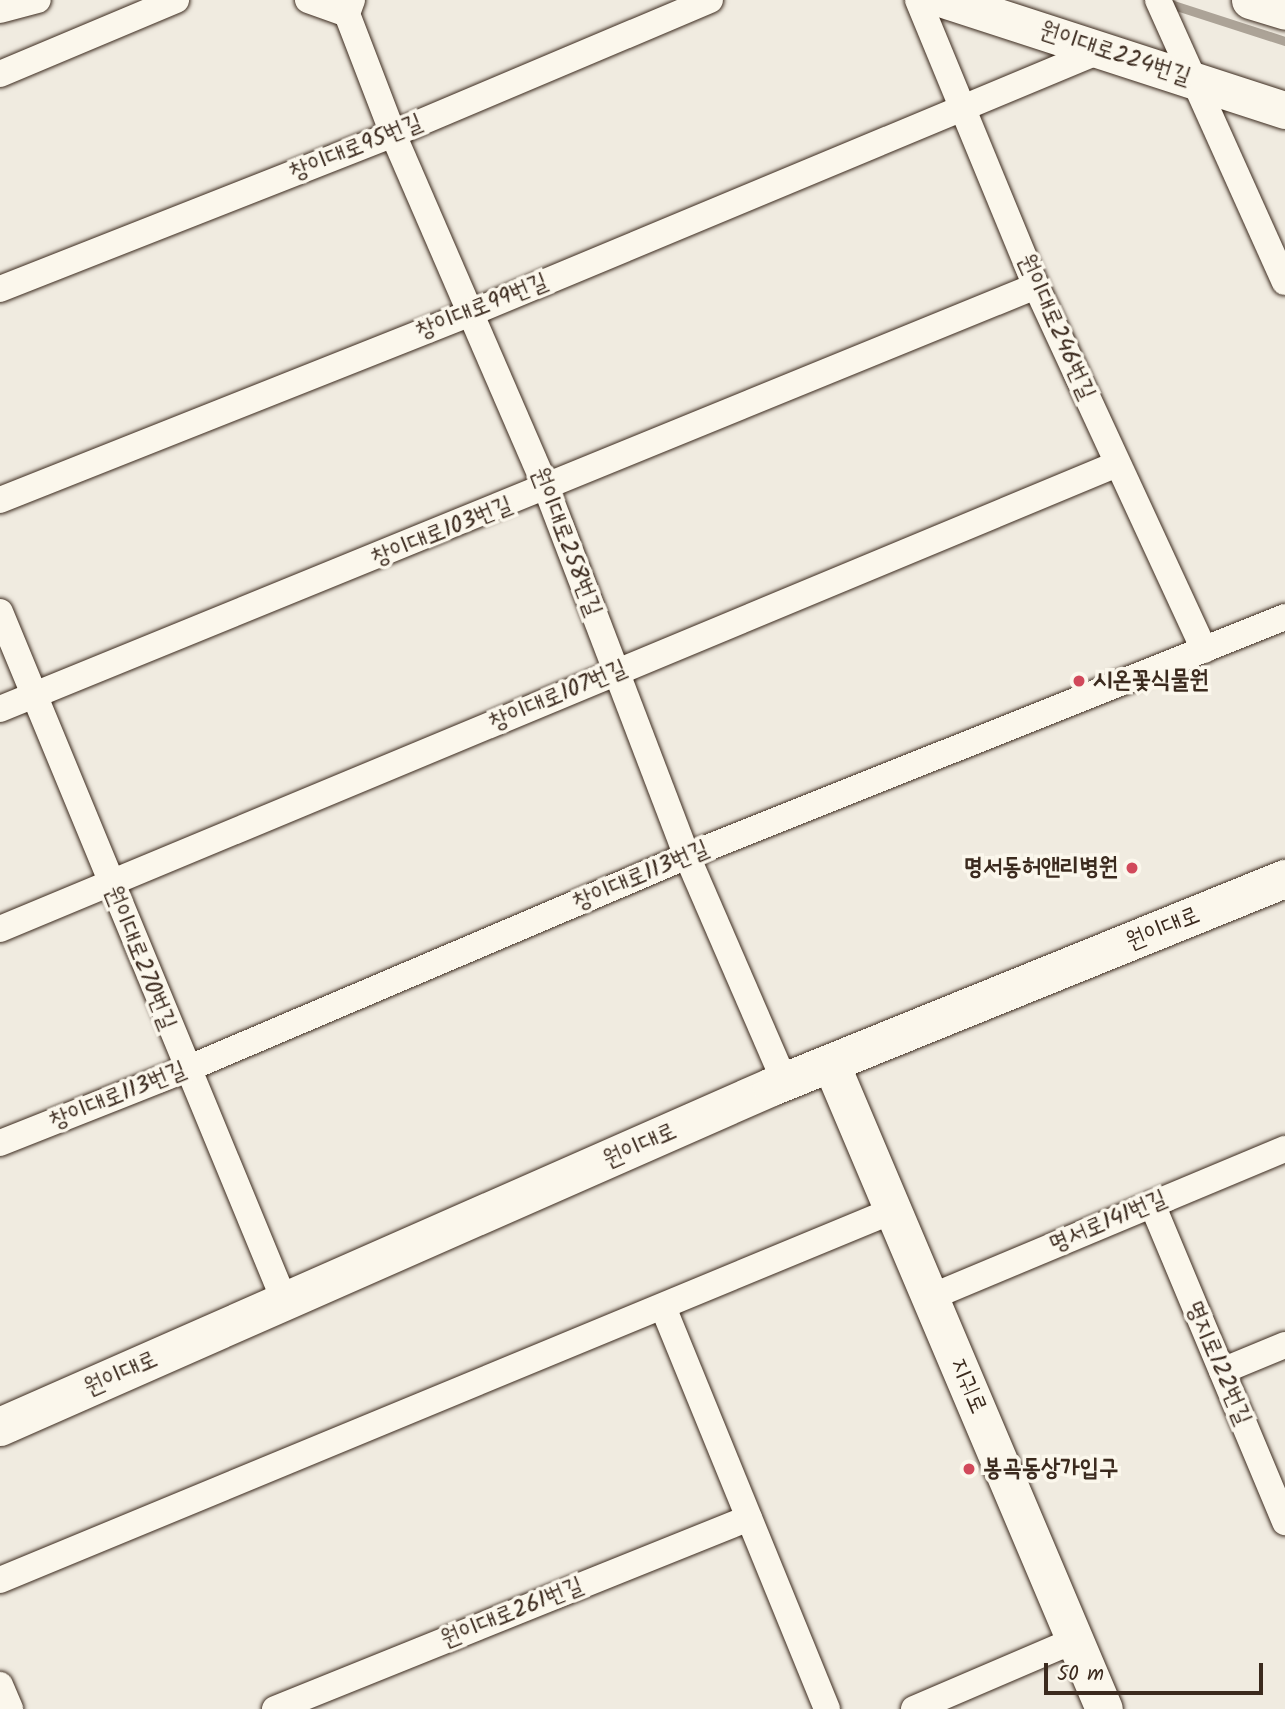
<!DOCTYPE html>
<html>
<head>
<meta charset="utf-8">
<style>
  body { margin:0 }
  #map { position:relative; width:1285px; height:1709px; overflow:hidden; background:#f0ebe0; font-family:Kalam,"Poor Story",sans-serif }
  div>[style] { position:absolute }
  .stream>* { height:9px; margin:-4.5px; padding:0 4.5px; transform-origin:4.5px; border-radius:4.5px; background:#aca397 }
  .roads { filter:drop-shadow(0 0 2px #3b2a1e) drop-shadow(0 0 2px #3b2a1e) }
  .street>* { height:26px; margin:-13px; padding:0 13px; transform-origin:13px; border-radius:13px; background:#fbf7ec }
  .secondary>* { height:37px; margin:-18.5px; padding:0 18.5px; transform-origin:18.5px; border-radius:18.5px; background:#fbf7ec }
  .primary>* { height:38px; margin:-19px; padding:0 19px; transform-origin:19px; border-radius:19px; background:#fbf7ec }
  .dots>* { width:19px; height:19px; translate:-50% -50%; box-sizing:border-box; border:4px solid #fbf7ec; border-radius:50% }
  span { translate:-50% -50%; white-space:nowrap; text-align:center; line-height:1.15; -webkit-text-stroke:7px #fbf7ec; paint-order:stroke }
  .street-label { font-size:24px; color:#3b2a1e }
  .poi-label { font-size:24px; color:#3b2a1e; font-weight:700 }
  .left { translate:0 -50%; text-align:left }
  .right { translate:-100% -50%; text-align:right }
  .scale { position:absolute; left:1044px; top:1663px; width:219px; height:32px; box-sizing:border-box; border:4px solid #3b2a1e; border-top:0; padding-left:9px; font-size:21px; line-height:24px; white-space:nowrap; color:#3b2a1e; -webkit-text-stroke:5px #fbf7ec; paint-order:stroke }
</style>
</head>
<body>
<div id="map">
  <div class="stream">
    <i style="left:1164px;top:2px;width:127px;rotate:17.9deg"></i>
  </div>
  <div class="roads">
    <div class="street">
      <i style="left:308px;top:0;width:41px;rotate:19.7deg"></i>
      <i style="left:352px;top:0;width:15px;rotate:110deg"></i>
      <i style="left:347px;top:14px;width:129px;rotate:69deg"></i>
      <i style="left:393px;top:134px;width:388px;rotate:66.6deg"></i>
      <i style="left:547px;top:490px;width:392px;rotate:69.1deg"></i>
      <i style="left:687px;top:856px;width:249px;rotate:66.6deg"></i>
      <i style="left:918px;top:0;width:309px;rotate:67.6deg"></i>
      <i style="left:1036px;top:286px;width:401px;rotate:65.2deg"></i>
      <i style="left:1158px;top:0;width:309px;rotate:65.8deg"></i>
      <i style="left:0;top:10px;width:39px;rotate:-15deg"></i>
      <i style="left:0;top:74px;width:191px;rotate:-22.8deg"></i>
      <i style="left:0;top:289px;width:422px;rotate:-21.5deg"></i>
      <i style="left:393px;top:134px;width:344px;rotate:-22.9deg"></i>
      <i style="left:0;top:500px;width:507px;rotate:-21.65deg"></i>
      <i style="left:471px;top:313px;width:684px;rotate:-22.63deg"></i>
      <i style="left:0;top:612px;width:747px;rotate:67.56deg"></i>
      <i style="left:0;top:709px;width:1119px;rotate:-22.21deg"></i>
      <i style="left:0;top:929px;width:1210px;rotate:-22.6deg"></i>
      <i style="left:0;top:1143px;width:201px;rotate:-21.6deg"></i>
      <i style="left:187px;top:1069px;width:543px;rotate:-23.07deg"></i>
      <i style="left:687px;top:856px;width:644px;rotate:-21.78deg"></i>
      <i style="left:1152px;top:1204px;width:345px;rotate:67.3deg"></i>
      <i style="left:931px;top:1297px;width:384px;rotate:-22.7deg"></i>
      <i style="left:663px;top:1307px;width:434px;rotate:67.8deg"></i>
      <i style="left:1222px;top:1371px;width:68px;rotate:-22.4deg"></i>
      <i style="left:0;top:1580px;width:968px;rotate:-22.48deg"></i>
      <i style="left:0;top:1685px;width:26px;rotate:67deg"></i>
      <i style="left:275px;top:1709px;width:511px;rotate:-21.95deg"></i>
      <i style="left:914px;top:1709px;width:175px;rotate:-23.2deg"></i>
    </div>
    <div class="secondary">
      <i style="left:946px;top:0;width:356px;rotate:18deg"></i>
      <i style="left:1250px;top:0;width:37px;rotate:17deg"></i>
      <i style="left:831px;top:1064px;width:700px;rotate:67.06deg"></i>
    </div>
    <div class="primary">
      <i style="left:0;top:1427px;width:844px;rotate:-23.77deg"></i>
      <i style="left:772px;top:1087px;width:554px;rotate:-22.07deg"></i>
    </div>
  </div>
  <div class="dots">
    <i style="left:1079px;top:681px;background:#d1495b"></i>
    <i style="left:1132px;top:868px;background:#d1495b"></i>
    <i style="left:969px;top:1469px;background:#d1495b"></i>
  </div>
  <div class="street-label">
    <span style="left:1115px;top:54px;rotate:18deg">원이대로224번길</span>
    <span style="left:356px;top:148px;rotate:-22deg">창이대로95번길</span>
    <span style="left:482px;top:307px;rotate:-22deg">창이대로99번길</span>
    <span style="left:1056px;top:327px;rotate:66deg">원이대로246번길</span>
    <span style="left:442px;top:532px;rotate:-22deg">창이대로103번길</span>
    <span style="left:566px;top:542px;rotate:69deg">원이대로258번길</span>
    <span style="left:558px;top:696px;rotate:-23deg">창이대로107번길</span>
    <span style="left:641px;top:876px;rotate:-23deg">창이대로113번길</span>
    <span style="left:1163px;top:929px;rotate:-22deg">원이대로</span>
    <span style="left:140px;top:958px;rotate:68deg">원이대로270번길</span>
    <span style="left:118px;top:1096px;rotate:-22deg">창이대로113번길</span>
    <span style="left:640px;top:1146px;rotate:-24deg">원이대로</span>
    <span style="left:1108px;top:1222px;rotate:-23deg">명서로141번길</span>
    <span style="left:1218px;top:1363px;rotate:67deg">명지로122번길</span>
    <span style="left:121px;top:1374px;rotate:-24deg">원이대로</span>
    <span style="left:968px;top:1386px;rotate:67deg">지귀로</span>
    <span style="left:512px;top:1613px;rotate:-22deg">원이대로261번길</span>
  </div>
  <div class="poi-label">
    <span class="left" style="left:1093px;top:681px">시온꽃식물원</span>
    <span class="right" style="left:1118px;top:868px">명서동허앤리병원</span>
    <span class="left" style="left:983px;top:1469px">봉곡동상가입구</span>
  </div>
  <div class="scale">50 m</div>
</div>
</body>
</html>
